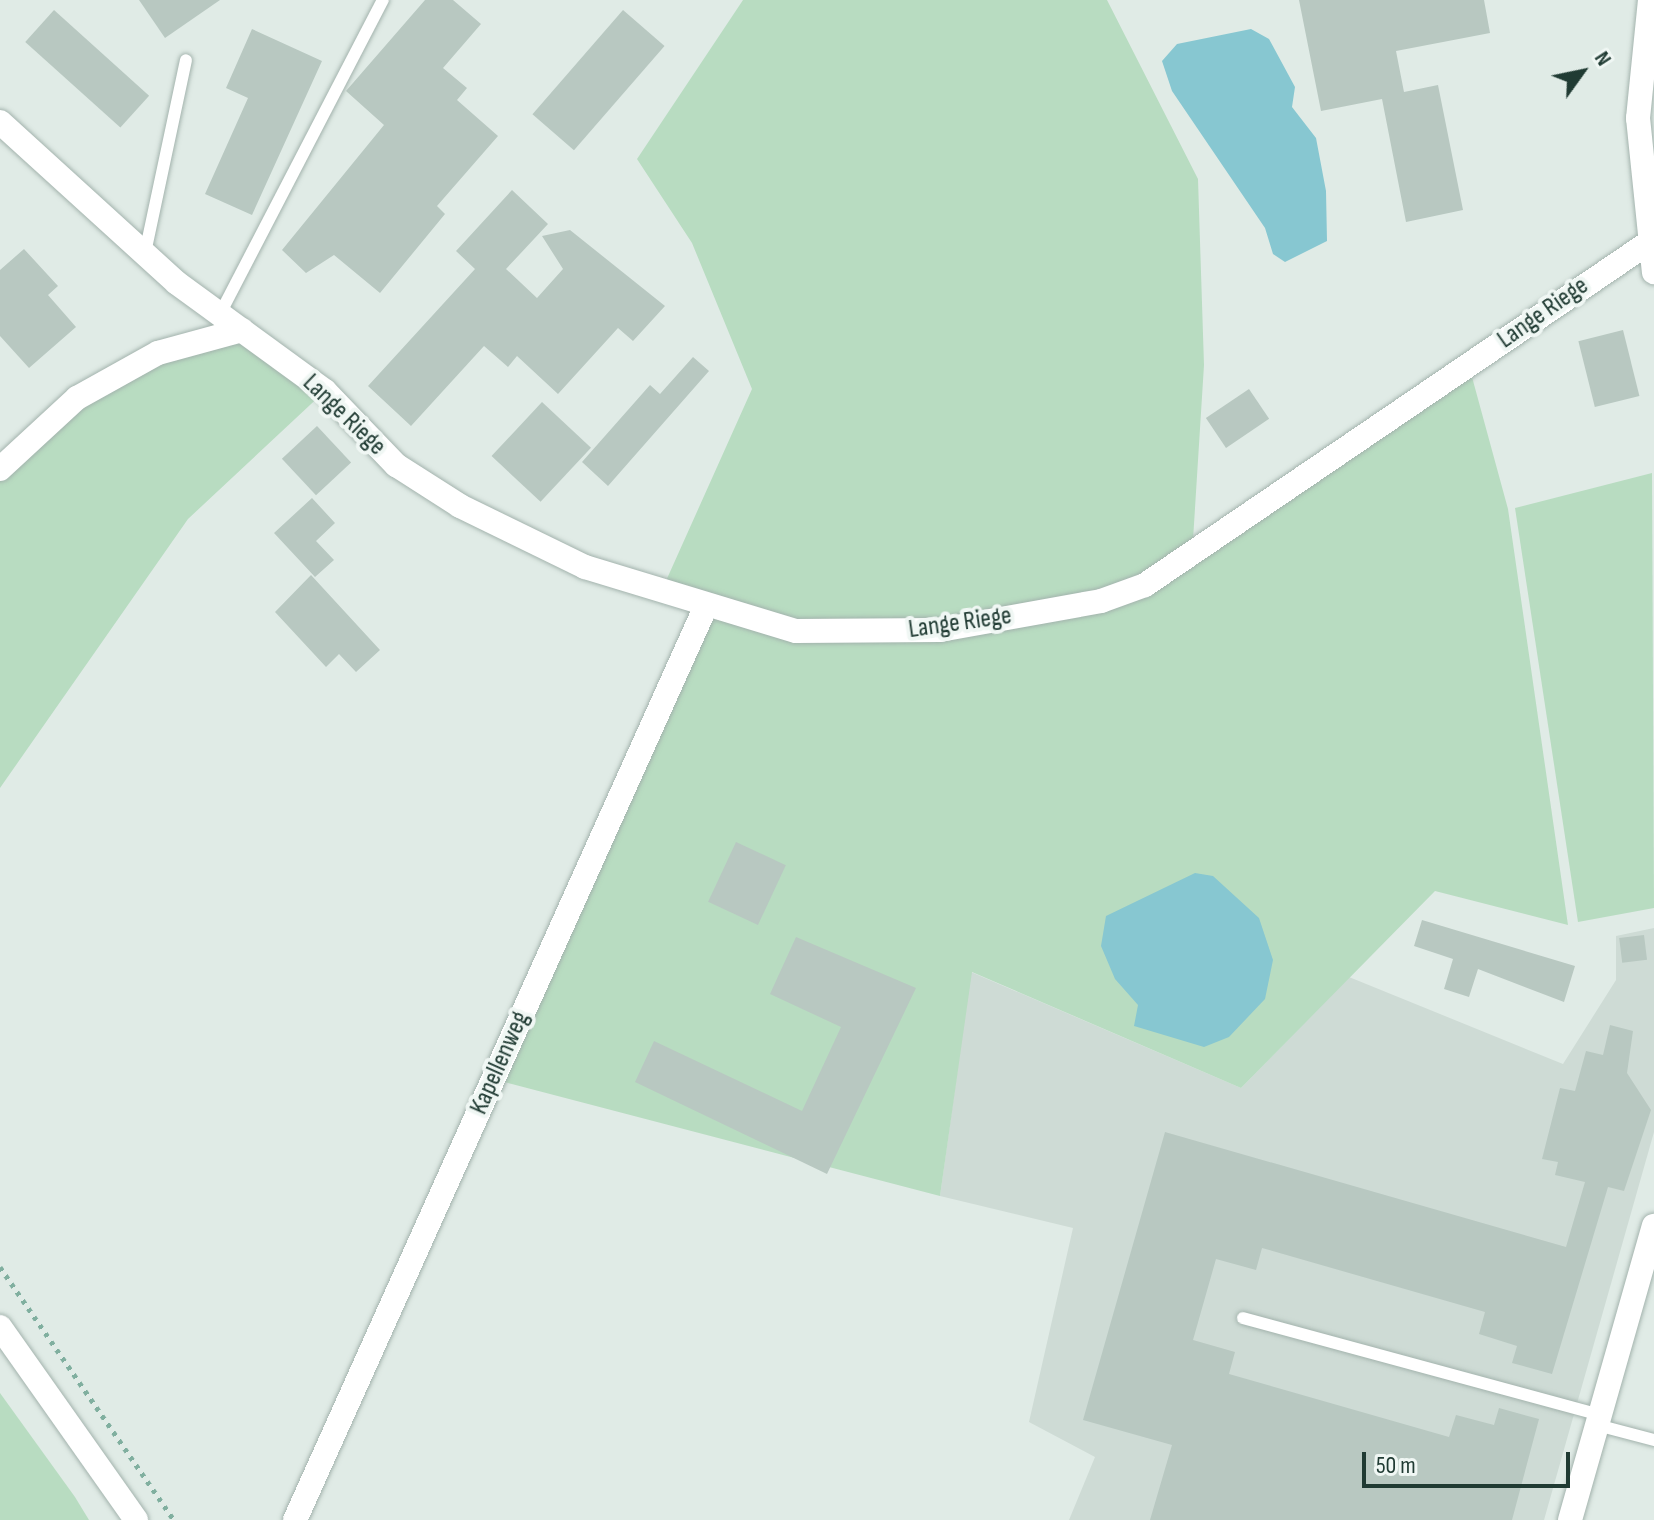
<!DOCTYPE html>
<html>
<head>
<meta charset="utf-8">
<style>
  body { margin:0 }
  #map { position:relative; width:1654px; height:1520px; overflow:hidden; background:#e0ebe6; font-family:"Sofia Sans Condensed",sans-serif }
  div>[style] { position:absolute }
  .built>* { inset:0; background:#cedbd5 }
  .green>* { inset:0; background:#b8dcc1 }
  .water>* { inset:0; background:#87c7d1 }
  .building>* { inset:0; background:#b8c8c1; transform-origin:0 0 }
  .path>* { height:5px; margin-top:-2.5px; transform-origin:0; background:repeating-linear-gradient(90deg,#80af9f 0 4px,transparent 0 10px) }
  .roads { filter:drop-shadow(0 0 2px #a3b3ad) drop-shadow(0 0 2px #a3b3ad) }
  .service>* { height:12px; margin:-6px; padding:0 6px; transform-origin:6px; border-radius:6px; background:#fff }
  .minor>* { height:24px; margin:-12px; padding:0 12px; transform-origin:12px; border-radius:12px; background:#fff }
  .secondary>* { height:24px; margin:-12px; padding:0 12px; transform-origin:12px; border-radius:12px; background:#fff }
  span { translate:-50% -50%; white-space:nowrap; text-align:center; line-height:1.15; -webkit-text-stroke:8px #f0f7f4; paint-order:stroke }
  .street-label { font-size:26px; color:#203b33 }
  .north { position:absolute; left:1542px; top:32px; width:80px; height:80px; -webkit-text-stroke:6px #f0f7f4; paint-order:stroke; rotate:57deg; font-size:22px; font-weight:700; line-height:32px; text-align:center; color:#203b33 }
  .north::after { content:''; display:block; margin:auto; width:28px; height:36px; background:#203b33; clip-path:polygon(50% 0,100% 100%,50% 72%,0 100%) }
  .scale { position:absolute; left:1362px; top:1452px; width:208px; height:36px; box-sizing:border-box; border:4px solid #203b33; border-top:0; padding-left:10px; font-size:24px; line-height:28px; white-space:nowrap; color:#203b33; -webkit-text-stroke:6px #f0f7f4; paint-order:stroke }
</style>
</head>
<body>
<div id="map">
  <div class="built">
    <i style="clip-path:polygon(1654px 928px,1654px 1132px,1544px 1520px,1069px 1520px,1095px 1457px,1029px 1422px,1073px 1228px,940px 1196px,971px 972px,1241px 1088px,1349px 977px,1563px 1064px,1616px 980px,1616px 936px)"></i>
  </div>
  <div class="green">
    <i style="clip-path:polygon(743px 0,1107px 0,1198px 179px,1204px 365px,1192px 556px,1469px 366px,1508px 509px,1568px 925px,1435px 891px,1241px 1088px,972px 972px,940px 1196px,493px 1079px,706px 606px,661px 592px,752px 389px,692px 243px,637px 159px)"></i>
    <i style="clip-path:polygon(242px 330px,325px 391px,188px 519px,0 788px,0 469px,77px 398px)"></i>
    <i style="clip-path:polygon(1652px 473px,1654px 908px,1578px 922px,1515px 508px)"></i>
    <i style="clip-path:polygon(0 1393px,75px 1497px,89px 1520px,0 1520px)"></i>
  </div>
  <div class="water">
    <i style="clip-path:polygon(1251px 29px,1269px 39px,1295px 87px,1292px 107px,1316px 138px,1326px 191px,1327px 241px,1285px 262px,1273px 254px,1265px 228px,1172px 91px,1162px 61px,1177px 44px)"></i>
    <i style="clip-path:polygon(1195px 873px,1213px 876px,1259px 918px,1273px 960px,1265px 999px,1229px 1037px,1204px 1047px,1134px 1026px,1138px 1005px,1115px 979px,1101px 946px,1106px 916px)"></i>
  </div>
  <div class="building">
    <i style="clip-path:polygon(139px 0,220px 0,165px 38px)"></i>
    <i style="clip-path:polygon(425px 0,453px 0,481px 24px,443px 68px,467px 88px,457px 100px,498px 136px,437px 206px,445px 214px,380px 293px,334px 255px,306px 273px,282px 250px,384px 125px,346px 91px)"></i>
    <i style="clip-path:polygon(1299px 0,1484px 0,1490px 33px,1396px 51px,1404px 92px,1438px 85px,1463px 210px,1406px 222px,1382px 99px,1321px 111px)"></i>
    <i style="left:54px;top:10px;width:128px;height:43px;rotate:42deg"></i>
    <i style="left:623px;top:10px;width:55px;height:138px;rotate:41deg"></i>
    <i style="clip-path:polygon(252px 29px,322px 61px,252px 215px,205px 194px,248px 98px,226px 88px)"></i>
    <i style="clip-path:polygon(512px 190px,548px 224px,506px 269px,537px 298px,563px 269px,542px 236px,570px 230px,665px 306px,633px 341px,618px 328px,558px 394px,517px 356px,508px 367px,484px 346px,411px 426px,368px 386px,475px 269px,456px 251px)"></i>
    <i style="clip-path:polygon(24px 249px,58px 286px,48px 295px,76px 327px,29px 368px,0 336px,0 270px)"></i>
    <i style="left:1623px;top:330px;width:68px;height:46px;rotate:76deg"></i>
    <i style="clip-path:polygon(693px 357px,709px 371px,608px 486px,582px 462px,650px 385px,660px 394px)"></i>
    <i style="left:1249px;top:389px;width:36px;height:52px;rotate:56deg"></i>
    <i style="left:542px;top:402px;width:67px;height:74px;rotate:43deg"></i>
    <i style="left:317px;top:426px;width:50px;height:48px;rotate:47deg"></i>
    <i style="clip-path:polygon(312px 498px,335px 523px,316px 541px,334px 560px,315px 577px,274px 533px)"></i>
    <i style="clip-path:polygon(311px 575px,380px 650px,356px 672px,339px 654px,326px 667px,275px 612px)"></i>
    <i style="left:736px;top:842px;width:55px;height:66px;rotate:25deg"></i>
    <i style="clip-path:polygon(1422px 920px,1575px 966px,1564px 1002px,1478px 969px,1469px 997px,1444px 989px,1453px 959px,1414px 946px)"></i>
    <i style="left:1644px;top:935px;width:25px;height:25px;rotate:83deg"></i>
    <i style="clip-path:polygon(796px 937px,916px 988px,827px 1174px,635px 1082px,654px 1041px,802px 1111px,841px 1027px,770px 994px)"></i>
    <i style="clip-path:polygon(1610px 1025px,1633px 1031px,1627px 1073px,1651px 1110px,1624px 1191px,1608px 1187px,1552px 1374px,1512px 1363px,1517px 1346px,1479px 1334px,1485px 1312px,1262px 1248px,1256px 1270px,1216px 1259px,1193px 1340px,1235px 1352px,1229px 1374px,1449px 1437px,1456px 1415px,1494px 1425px,1499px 1408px,1539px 1419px,1512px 1520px,1150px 1520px,1172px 1445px,1083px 1420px,1165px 1132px,1566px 1247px,1585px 1182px,1555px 1175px,1558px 1162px,1542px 1159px,1560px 1088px,1575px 1091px,1586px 1051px,1603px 1055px)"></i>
  </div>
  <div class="path">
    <i style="left:0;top:1267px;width:307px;rotate:55.5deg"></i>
  </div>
  <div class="roads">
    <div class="service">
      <i style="left:145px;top:253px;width:197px;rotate:-78deg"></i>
      <i style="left:220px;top:314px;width:354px;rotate:-62.6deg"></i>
      <i style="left:1243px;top:1318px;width:370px;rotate:15.2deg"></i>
      <i style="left:1597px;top:1425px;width:59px;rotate:14.7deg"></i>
    </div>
    <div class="minor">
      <i style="left:1650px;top:0;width:119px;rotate:95.8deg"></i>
      <i style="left:1638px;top:118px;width:155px;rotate:84.1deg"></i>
      <i style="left:0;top:122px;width:239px;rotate:42.3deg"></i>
      <i style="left:177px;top:283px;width:183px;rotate:36.1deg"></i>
      <i style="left:325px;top:391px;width:103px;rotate:46.2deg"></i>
      <i style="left:396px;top:465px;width:76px;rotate:32.6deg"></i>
      <i style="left:460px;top:506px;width:139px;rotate:26deg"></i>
      <i style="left:585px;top:567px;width:220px;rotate:16.9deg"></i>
      <i style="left:796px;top:631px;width:144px;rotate:-0.4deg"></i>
      <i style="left:940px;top:630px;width:164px;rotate:-10.2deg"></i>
      <i style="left:1101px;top:601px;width:47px;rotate:-20deg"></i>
      <i style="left:1145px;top:585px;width:615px;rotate:-34.21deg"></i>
      <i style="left:0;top:469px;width:105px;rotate:-42.7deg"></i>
      <i style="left:77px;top:398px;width:93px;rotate:-29.1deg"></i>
      <i style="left:158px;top:353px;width:87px;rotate:-15.3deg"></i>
      <i style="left:295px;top:1520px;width:1002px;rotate:-65.79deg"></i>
      <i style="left:1570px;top:1520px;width:306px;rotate:-74.1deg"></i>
    </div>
    <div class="secondary">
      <i style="left:0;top:1327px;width:236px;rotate:54.8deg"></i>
    </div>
  </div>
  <div class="street-label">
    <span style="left:1543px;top:313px;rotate:-35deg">Lange Riege</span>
    <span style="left:344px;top:415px;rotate:44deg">Lange Riege</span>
    <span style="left:960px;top:623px;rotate:-8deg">Lange Riege</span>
    <span style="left:500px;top:1063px;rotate:-66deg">Kapellenweg</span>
  </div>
  <div class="north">N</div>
  <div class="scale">50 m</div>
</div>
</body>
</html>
